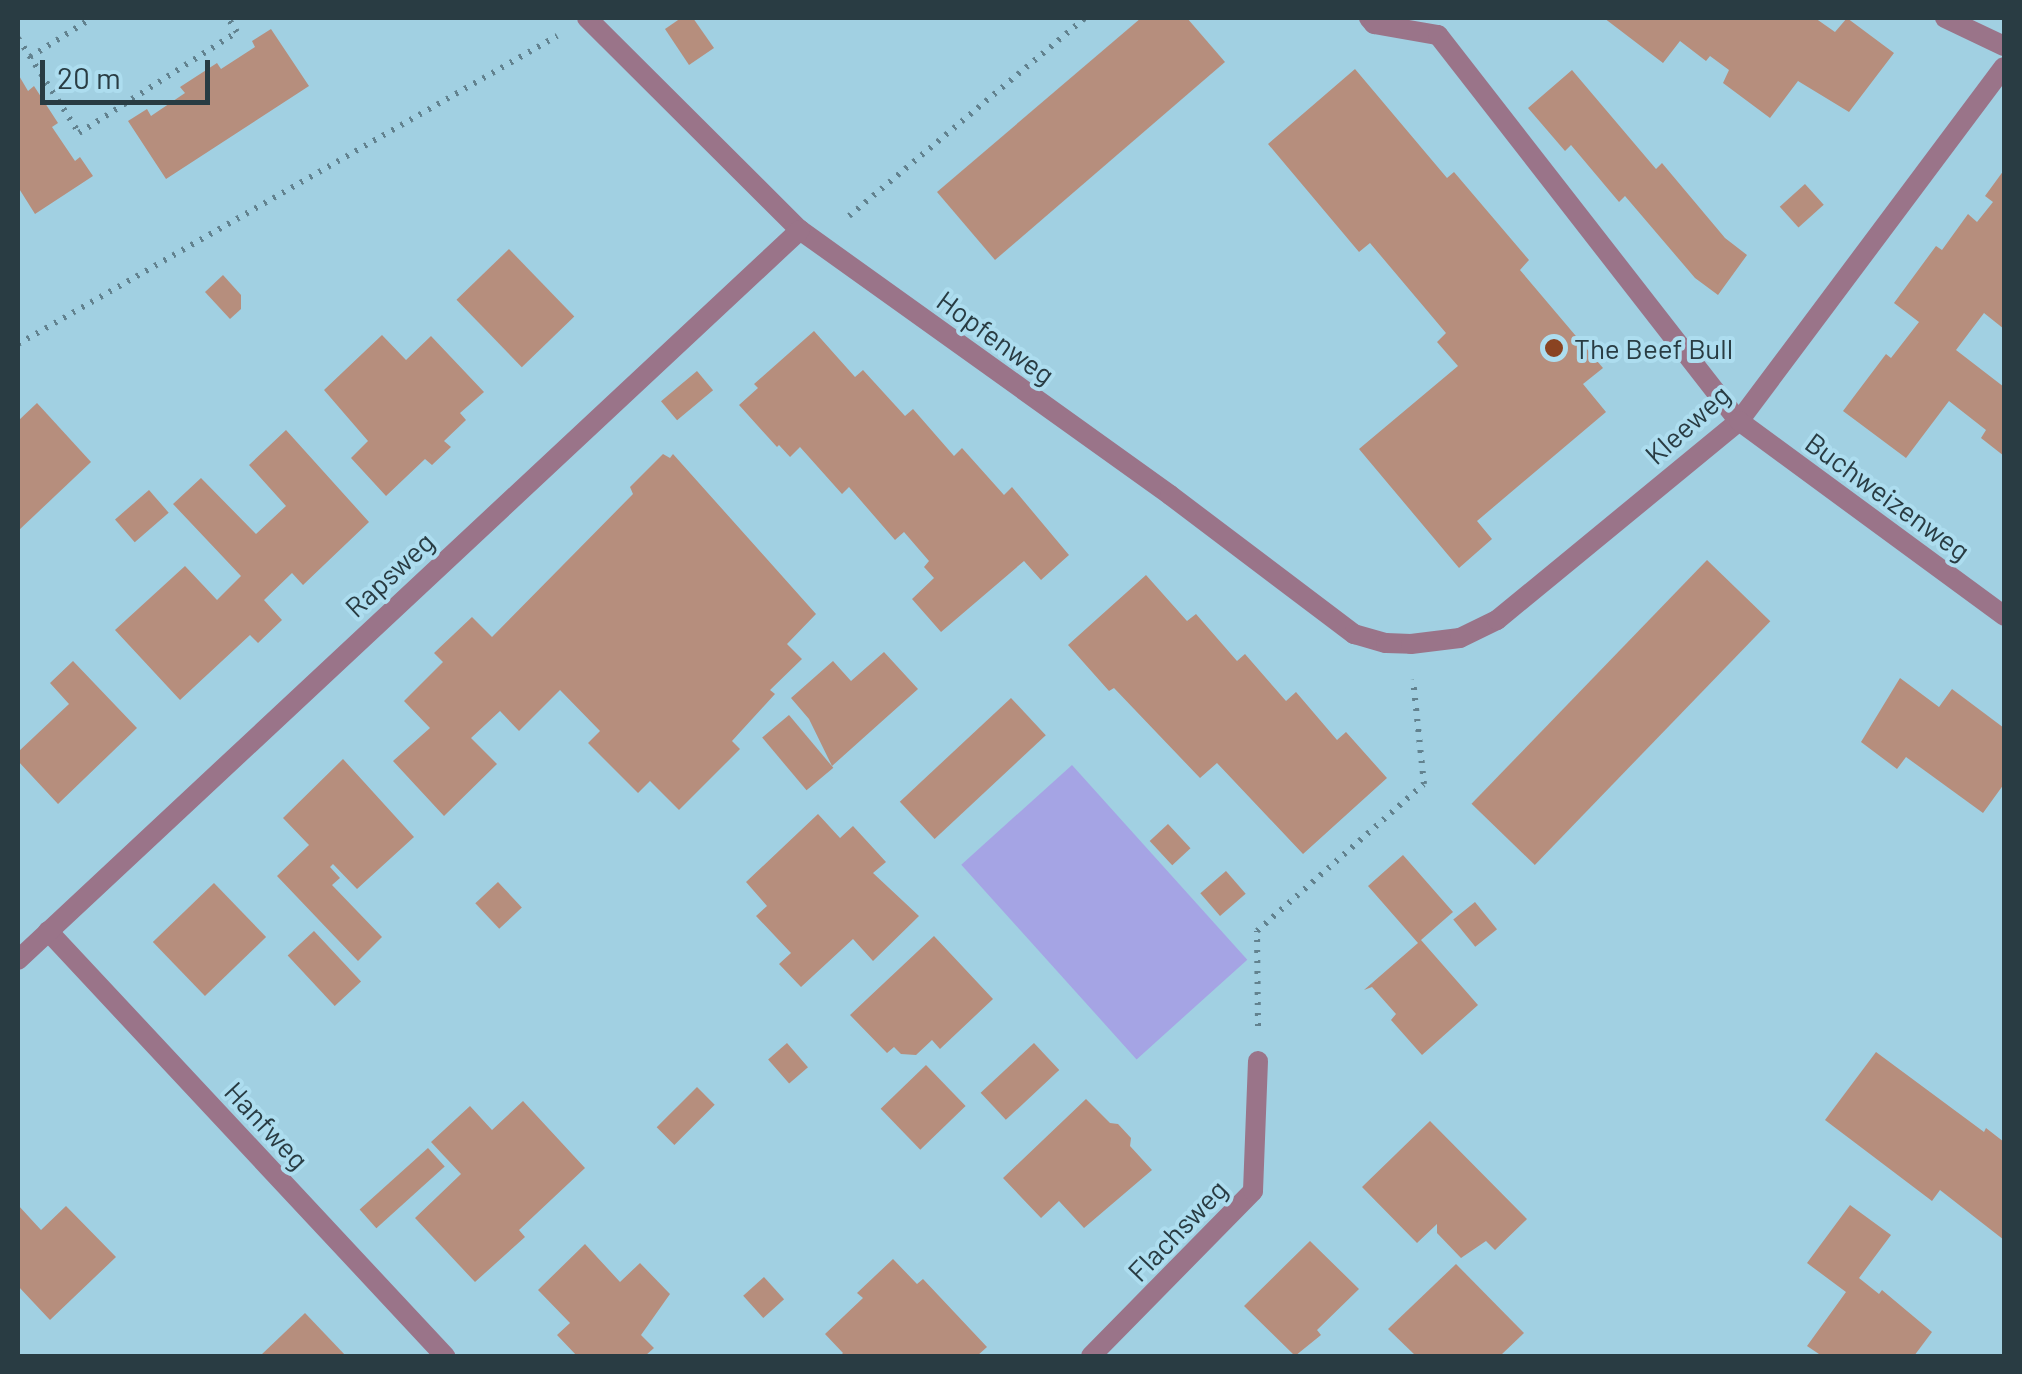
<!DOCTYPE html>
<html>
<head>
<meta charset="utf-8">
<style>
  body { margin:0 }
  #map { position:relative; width:2022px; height:1374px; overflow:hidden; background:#a1d0e2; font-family:Barlow,sans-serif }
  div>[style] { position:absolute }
  .green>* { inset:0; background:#a5a4e4; transform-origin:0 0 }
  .building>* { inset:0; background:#b68e7d; transform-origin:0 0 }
  .path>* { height:6px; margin-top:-3px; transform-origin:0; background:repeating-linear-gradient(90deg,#62828f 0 2.5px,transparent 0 10.5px) }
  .lane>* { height:20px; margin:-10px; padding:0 10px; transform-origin:10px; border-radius:10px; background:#9a7489 }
  .street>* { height:20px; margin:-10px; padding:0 10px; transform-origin:10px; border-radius:10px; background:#9a7489 }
  .dots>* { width:28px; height:28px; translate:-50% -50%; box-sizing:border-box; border:5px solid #adddef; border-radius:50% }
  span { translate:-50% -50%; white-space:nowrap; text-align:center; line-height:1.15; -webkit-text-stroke:8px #adddef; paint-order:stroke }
  .street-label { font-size:28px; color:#293c43 }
  .poi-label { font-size:28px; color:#293c43 }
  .left { translate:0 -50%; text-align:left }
  .frame { position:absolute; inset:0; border:20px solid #293c43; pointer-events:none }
  .scale { position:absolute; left:40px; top:60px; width:170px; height:45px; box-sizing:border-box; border:5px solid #293c43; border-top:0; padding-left:12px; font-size:30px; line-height:35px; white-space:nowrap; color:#293c43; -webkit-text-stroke:8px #adddef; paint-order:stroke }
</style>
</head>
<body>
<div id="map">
  <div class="green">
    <i style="left:1072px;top:765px;width:262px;height:149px;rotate:48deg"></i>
  </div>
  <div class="building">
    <i style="clip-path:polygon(681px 18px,693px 18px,714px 48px,689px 65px,665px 29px)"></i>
    <i style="clip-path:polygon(1141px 18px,1187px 18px,1225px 62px,995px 260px,937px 192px)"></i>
    <i style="clip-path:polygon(1604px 18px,1815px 18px,1835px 32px,1847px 18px,1894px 53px,1849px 112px,1798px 81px,1770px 118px,1723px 83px,1729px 70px,1710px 56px,1706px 61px,1680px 41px,1663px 63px)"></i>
    <i style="clip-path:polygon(271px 29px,309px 86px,166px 179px,128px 121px,147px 109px,151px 116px,185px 93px,180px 87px,217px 63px,221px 69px,255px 47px,252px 41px)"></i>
    <i style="clip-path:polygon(1355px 69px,1447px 178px,1454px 172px,1529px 260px,1520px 270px,1603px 368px,1583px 384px,1606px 412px,1477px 521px,1492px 539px,1459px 568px,1359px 449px,1458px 366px,1437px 342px,1446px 333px,1370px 243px,1359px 252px,1268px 144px)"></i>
    <i style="clip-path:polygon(1572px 70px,1656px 169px,1662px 163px,1725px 238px,1747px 255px,1718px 295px,1695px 278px,1625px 196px,1619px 202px,1571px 145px,1565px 151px,1528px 108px)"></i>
    <i style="clip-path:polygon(18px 74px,28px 91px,34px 86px,58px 123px,52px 127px,75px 161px,80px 157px,93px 176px,35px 214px,18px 187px)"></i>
    <i style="clip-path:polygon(2004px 170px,2004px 329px,1984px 313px,1956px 350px,2004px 387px,2004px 456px,1981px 438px,1986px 430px,1949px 401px,1906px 458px,1843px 411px,1886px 354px,1891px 358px,1919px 322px,1894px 303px,1936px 246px,1942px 250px,1968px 214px,1977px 222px,1993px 202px,1985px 196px)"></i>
    <i style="left:1805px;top:184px;width:28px;height:34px;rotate:48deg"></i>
    <i style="left:509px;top:249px;width:94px;height:73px;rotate:46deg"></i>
    <i style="clip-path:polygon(223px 275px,241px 295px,241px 309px,230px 319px,205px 292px)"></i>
    <i style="clip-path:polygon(814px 331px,855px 377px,863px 370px,905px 416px,913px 409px,954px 456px,962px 448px,1004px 495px,1012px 487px,1069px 555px,1041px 580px,1024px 561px,941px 632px,912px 599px,934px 578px,924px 567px,929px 561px,904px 532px,895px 540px,849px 487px,842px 494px,800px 447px,790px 457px,779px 445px,777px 447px,739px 405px,758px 388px,754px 384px)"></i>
    <i style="clip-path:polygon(382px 335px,406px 360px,431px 336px,484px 392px,460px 413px,466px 420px,444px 441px,451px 447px,432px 465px,425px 459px,386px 496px,351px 458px,368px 441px,324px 390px)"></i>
    <i style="left:697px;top:371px;width:25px;height:47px;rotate:50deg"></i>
    <i style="clip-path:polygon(37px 403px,91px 462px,18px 531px,18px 421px)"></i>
    <i style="clip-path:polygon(286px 430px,369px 522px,303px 585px,292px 573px,264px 600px,282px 620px,258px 643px,250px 635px,180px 700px,115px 630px,185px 566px,217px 600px,241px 576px,173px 504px,201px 478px,256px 534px,286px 506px,249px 465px)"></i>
    <i style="clip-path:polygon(663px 454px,670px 458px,673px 454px,816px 614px,787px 644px,802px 659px,770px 690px,775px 694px,732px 741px,740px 749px,679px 810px,650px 781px,638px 793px,588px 743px,600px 731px,560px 690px,519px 731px,500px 711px,471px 738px,497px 764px,444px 816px,393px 761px,430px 728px,404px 701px,443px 662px,434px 653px,472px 617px,492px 637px,633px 494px,630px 487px)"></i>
    <i style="left:149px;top:490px;width:30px;height:45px;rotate:49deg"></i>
    <i style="left:1707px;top:560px;width:88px;height:339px;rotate:44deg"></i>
    <i style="clip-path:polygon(1146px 575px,1187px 621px,1196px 614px,1237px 661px,1245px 654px,1286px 701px,1296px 692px,1337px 740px,1346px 732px,1387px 778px,1303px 854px,1217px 763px,1200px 778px,1114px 688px,1109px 691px,1068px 645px)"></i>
    <i style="clip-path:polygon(884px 652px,918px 689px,832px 766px,809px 719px,791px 698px,833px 661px,851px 681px)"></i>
    <i style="clip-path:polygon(73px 661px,137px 728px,58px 804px,18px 761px,18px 752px,69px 704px,50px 683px)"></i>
    <i style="clip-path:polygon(1900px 678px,1939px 707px,1952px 689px,2004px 728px,2004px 784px,1983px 813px,1906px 757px,1897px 769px,1861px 742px)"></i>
    <i style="left:1011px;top:698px;width:51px;height:152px;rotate:47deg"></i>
    <i style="left:789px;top:715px;width:69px;height:35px;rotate:50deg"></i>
    <i style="clip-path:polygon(343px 759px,414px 837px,357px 889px,333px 864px,330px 867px,340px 878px,332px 885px,382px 937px,358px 961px,277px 876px,309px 845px,283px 818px)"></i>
    <i style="clip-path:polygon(818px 814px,840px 838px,853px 826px,886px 862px,873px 873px,919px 916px,873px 961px,853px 939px,801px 987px,779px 964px,791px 953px,756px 916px,767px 906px,746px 882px)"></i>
    <i style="left:1168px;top:824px;width:33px;height:25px;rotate:47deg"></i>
    <i style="clip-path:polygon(1403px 855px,1453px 912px,1421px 940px,1478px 1005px,1422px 1055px,1391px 1020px,1396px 1014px,1372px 987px,1364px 990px,1418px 943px,1368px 886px)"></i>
    <i style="left:1226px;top:871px;width:30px;height:34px;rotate:49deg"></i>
    <i style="left:498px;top:882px;width:35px;height:31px;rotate:47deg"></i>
    <i style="left:214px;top:883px;width:75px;height:85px;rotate:46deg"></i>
    <i style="left:1475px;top:902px;width:35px;height:28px;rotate:51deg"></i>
    <i style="left:314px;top:931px;width:69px;height:36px;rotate:47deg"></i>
    <i style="clip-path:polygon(934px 936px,993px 999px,940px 1049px,932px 1040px,916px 1055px,901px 1054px,894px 1047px,887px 1053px,850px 1015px)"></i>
    <i style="left:787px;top:1043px;width:32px;height:25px;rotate:49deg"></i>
    <i style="left:1034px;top:1043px;width:37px;height:73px;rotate:47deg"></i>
    <i style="clip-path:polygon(1876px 1052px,1984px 1132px,1986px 1128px,2004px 1142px,2004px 1240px,1940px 1190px,1932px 1201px,1825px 1120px)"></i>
    <i style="left:926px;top:1065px;width:57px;height:63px;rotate:46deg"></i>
    <i style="left:697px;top:1087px;width:25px;height:57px;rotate:45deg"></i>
    <i style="clip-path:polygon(1086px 1099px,1110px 1123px,1118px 1124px,1131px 1138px,1130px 1146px,1152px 1170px,1084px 1228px,1059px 1201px,1041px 1218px,1003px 1178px)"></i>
    <i style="clip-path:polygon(523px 1101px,585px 1168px,519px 1230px,525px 1237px,475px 1282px,415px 1218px,461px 1174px,431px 1142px,470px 1106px,492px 1130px)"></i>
    <i style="clip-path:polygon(1430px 1121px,1527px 1219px,1495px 1250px,1486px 1241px,1461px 1258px,1437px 1233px,1437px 1224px,1417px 1243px,1362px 1187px)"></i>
    <i style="left:428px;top:1148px;width:25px;height:92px;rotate:48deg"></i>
    <i style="clip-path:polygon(18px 1205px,41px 1230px,66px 1206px,116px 1257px,50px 1320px,18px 1286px)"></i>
    <i style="clip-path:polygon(1850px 1205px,1891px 1235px,1859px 1278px,1879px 1294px,1882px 1290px,1932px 1332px,1914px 1356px,1822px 1356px,1807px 1346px,1846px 1292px,1807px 1263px)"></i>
    <i style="clip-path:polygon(1310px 1241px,1359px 1289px,1317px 1330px,1321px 1335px,1295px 1356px,1244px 1306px)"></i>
    <i style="clip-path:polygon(585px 1244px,620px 1282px,640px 1263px,670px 1294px,641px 1335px,654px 1348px,645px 1356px,577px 1356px,557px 1335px,570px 1323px,538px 1290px)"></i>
    <i style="clip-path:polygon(893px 1259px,917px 1284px,923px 1279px,987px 1347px,977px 1356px,840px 1356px,843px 1353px,825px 1334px,863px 1298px,857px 1293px)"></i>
    <i style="clip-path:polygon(1456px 1264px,1524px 1333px,1500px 1356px,1416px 1356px,1388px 1329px)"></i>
    <i style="left:764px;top:1277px;width:30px;height:28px;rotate:48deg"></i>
    <i style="clip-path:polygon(305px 1313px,346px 1356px,260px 1356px)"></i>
  </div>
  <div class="path">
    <i style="left:18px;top:38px;width:113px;rotate:57.3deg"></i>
    <i style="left:79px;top:133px;width:188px;rotate:-32.6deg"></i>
    <i style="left:237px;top:32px;width:17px;rotate:-123deg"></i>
    <i style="left:30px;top:57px;width:73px;rotate:-32.2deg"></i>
    <i style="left:849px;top:216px;width:308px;rotate:-40deg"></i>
    <i style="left:18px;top:344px;width:621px;rotate:-29.74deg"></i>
    <i style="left:1258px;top:1026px;width:95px;rotate:-90.6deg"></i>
    <i style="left:1257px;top:931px;width:222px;rotate:-41.4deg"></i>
    <i style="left:1424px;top:784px;width:105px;rotate:-96deg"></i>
  </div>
  <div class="lane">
    <i style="left:1369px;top:18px;width:8px;rotate:50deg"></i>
    <i style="left:1374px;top:24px;width:65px;rotate:9.8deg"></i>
    <i style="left:1438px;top:35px;width:489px;rotate:52.1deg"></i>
    <i style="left:1945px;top:18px;width:65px;rotate:25.4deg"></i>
  </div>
  <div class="street">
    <i style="left:587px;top:18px;width:301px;rotate:44.9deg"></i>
    <i style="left:800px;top:230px;width:455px;rotate:35.6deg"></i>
    <i style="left:1170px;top:495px;width:231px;rotate:37.1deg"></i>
    <i style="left:1354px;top:634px;width:33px;rotate:16deg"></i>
    <i style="left:1386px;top:643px;width:25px;rotate:2deg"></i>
    <i style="left:1411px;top:644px;width:49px;rotate:-7deg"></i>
    <i style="left:1460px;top:638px;width:41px;rotate:-25.9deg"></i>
    <i style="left:1497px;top:620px;width:313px;rotate:-39.4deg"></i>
    <i style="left:1739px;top:421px;width:442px;rotate:-53.2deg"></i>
    <i style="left:1739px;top:421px;width:329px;rotate:36.3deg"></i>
    <i style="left:48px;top:931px;width:582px;rotate:46.95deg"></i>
    <i style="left:18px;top:960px;width:1070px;rotate:-43.03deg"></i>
    <i style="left:1091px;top:1356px;width:231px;rotate:-45.5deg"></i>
    <i style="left:1253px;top:1191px;width:130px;rotate:-87.8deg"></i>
  </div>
  <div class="dots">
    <i style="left:1554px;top:348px;background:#8a4321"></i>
  </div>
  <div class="street-label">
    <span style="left:996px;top:337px;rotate:36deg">Hopfenweg</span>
    <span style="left:1687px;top:424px;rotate:-42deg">Kleeweg</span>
    <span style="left:1888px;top:496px;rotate:36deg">Buchweizenweg</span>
    <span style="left:389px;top:574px;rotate:-43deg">Rapsweg</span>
    <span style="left:267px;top:1125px;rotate:47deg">Hanfweg</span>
    <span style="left:1177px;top:1230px;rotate:-46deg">Flachsweg</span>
  </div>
  <div class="poi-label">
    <span class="left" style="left:1574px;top:348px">The Beef Bull</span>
  </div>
  <div class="frame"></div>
  <div class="scale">20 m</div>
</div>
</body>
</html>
